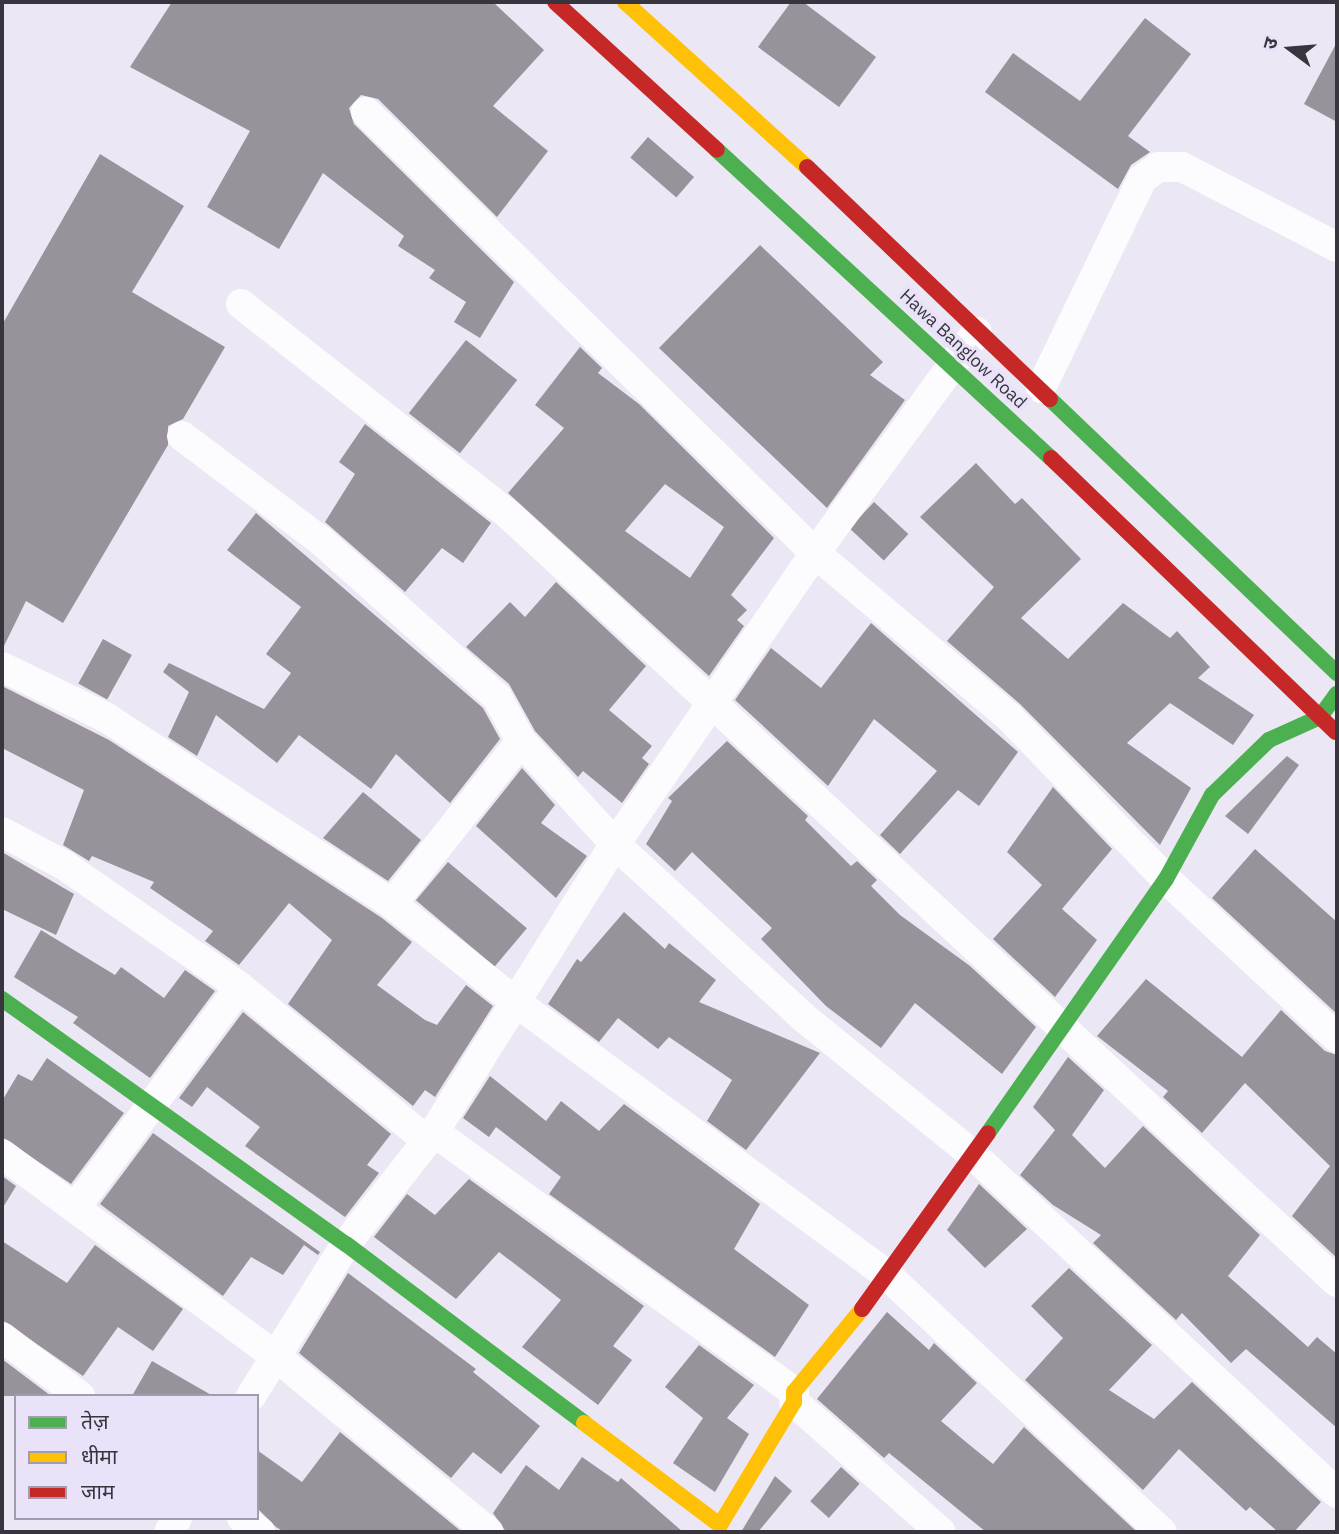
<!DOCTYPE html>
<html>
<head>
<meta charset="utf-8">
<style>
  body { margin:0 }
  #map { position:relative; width:1339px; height:1534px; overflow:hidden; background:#ebe7f4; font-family:"IBM Plex Sans","Noto Sans Devanagari",sans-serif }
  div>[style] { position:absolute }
  .building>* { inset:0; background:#98939a; transform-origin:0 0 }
  .street>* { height:30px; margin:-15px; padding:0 15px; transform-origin:15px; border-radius:15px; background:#fcfbfd }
  .fast>* { height:16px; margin:-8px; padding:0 8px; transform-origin:8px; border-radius:8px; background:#4caf50 }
  .slow>* { height:16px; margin:-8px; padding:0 8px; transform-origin:8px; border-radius:8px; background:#ffc107 }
  .jam>* { height:16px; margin:-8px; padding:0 8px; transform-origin:8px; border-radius:8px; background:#c62828 }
  span { translate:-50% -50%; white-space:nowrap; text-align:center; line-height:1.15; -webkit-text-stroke:7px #e9e2f9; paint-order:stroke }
  .street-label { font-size:18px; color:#38353e }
  .frame { position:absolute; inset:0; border:4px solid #38353e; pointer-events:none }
  .legend { position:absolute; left:14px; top:1394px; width:245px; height:126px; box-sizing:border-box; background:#e9e2f9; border:2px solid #a29dae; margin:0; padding:9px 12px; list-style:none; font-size:21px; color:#38353e }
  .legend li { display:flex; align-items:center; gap:14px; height:35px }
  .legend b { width:35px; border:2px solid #a29dae }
  .north { position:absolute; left:1255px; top:14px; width:70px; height:70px; -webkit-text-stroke:5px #e9e2f9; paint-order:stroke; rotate:286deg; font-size:19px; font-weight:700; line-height:28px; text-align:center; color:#38353e }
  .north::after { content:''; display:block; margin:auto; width:24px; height:32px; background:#38353e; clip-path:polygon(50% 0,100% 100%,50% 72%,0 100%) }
</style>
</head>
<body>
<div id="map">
  <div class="building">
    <i style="clip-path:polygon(172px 2px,493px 2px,544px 50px,493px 106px,548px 151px,497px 217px,378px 99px,361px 95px,349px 108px,354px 124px,514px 282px,480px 338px,454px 322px,466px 302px,429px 278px,435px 270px,398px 246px,404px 236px,323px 173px,279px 249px,207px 207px,250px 131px,130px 67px)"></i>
    <i style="clip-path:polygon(791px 2px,803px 2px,876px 57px,839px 107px,758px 47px)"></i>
    <i style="clip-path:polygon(1145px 18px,1191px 54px,1128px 136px,1150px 152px,1131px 165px,1118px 189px,985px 92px,1013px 53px,1080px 101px)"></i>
    <i style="clip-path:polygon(1337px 42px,1337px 122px,1304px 104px)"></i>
    <i style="left:648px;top:137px;width:61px;height:27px;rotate:41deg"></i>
    <i style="clip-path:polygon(100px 154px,184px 206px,132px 292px,225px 347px,183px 419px,168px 426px,168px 445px,63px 623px,26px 601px,2px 650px,2px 325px)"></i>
    <i style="clip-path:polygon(760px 245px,883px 362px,870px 375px,905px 400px,827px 508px,659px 348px)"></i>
    <i style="left:466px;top:340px;width:65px;height:93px;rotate:38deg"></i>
    <i style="clip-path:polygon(evenodd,580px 347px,602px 368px,598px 373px,639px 404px,774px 538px,731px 595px,747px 610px,737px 620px,744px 626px,709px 676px,508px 493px,564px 428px,535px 405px,580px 347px,665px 484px,724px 527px,690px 578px,625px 531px,665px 484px)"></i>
    <i style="clip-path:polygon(365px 424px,491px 523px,463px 563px,442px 548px,405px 592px,325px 522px,355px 474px,339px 462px)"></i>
    <i style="clip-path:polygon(976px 463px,1015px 504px,1022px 498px,1081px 559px,1021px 618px,1068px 659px,1123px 603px,1170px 638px,1177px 631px,1210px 667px,1198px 678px,1254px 715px,1233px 745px,1170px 703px,1127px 743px,1191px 788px,1160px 845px,1020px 704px,947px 641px,994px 587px,920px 517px)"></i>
    <i style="left:874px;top:502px;width:47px;height:36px;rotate:43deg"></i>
    <i style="clip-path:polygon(256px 513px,483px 708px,500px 739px,450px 803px,396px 754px,371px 789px,299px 735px,277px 763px,216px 715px,197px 756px,168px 737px,189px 692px,163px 672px,169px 663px,264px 709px,291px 673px,266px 654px,301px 607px,227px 550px)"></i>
    <i style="clip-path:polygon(556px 582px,646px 666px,609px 710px,652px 746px,642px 758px,649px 764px,622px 803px,583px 771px,578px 777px,535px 731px,509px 684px,466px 647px,510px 602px,525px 617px)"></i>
    <i style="clip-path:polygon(871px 623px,1018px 752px,979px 806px,958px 790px,900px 854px,880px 835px,937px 771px,874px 719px,828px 786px,735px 700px,771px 648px,821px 688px)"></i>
    <i style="left:103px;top:639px;width:33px;height:51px;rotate:29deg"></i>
    <i style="clip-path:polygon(2px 686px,109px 740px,382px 918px,412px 942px,377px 985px,425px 1020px,437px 1025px,466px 985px,493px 1006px,435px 1097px,425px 1090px,413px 1106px,288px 1004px,332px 940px,289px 903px,239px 965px,205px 941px,213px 931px,150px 888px,154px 882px,92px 856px,89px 861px,63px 845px,84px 790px,2px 748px)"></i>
    <i style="clip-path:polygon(727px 741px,808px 816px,805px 820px,851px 866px,857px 861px,877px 880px,871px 886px,900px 915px,970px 966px,1036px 1027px,1002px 1074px,915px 1003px,881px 1048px,826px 1006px,761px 939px,772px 928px,692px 852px,675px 871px,646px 844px,672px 801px,668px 798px)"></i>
    <i style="clip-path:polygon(1287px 756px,1299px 765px,1248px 834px,1225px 816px)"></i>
    <i style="clip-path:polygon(522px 768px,555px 805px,541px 823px,587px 856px,556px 898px,476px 826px)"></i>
    <i style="clip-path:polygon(1053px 787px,1112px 849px,1062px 909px,1097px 940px,1055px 997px,993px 939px,1042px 885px,1007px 852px)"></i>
    <i style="clip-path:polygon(363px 792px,421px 840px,388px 881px,323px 838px)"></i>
    <i style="clip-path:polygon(1255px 849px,1337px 922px,1337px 1014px,1212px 898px)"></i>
    <i style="clip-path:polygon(2px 852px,74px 894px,56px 935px,2px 909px)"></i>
    <i style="left:448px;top:862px;width:103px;height:50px;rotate:40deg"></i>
    <i style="clip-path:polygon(624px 912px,665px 949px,669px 943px,716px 980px,699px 1002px,820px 1053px,746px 1150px,707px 1121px,732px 1080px,669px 1037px,658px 1049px,618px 1018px,599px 1042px,548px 1004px,577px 959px,581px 962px)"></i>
    <i style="clip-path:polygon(41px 930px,115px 975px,121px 967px,164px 998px,185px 970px,215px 991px,150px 1078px,73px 1023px,78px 1017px,14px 977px)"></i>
    <i style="clip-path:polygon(1146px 979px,1242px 1057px,1281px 1010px,1325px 1051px,1337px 1055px,1337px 1258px,1292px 1216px,1330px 1166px,1245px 1083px,1202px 1133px,1163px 1097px,1168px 1091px,1097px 1036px)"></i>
    <i style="clip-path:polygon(243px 1012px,391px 1134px,367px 1165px,379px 1173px,345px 1217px,245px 1146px,260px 1127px,207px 1087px,192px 1107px,179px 1098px)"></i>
    <i style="clip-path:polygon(1068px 1057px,1104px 1090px,1072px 1135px,1105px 1168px,1143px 1126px,1260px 1235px,1228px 1276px,1308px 1347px,1317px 1337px,1337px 1354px,1337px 1428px,1246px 1349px,1231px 1363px,1182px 1313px,1176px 1320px,1093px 1243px,1101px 1235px,1053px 1205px,1020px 1175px,1055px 1130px,1033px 1107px)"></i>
    <i style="clip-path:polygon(47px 1058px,124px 1113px,71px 1184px,2px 1137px,2px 1101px,18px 1074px,32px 1081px)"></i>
    <i style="clip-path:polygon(490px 1076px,546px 1121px,561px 1101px,599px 1131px,624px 1104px,760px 1204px,734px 1249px,809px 1305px,775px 1357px,549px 1194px,561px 1177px,496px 1127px,489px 1137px,463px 1118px)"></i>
    <i style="clip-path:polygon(153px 1133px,320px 1252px,318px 1255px,304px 1245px,283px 1275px,251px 1257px,223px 1296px,100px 1204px)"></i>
    <i style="clip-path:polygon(2px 1176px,16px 1186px,2px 1209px)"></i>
    <i style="clip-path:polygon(469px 1179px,644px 1306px,613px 1346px,632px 1360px,598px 1405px,522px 1347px,561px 1300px,537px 1281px,499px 1252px,456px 1299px,374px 1237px,407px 1194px,435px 1215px)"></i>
    <i style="clip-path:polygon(979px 1184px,1027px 1229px,985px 1268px,947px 1230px)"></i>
    <i style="clip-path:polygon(2px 1241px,67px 1283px,95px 1245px,183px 1309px,153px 1351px,118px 1327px,83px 1376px,2px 1320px)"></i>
    <i style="clip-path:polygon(1069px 1268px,1152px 1345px,1109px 1390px,1154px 1419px,1192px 1382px,1321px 1502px,1294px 1532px,1278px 1532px,1250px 1507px,1246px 1511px,1179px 1449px,1143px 1490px,1025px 1380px,1063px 1338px,1031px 1306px)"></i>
    <i style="clip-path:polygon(348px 1273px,476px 1369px,473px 1372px,540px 1426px,501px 1474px,473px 1452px,451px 1478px,299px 1353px)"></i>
    <i style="clip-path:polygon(887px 1312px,929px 1350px,934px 1343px,977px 1383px,941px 1421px,966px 1442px,993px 1464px,1024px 1427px,1137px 1532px,986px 1532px,889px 1453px,884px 1458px,817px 1399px)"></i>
    <i style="clip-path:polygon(699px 1345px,754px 1385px,727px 1418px,749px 1434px,715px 1492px,673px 1463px,703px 1418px,665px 1387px)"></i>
    <i style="clip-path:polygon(2px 1359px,51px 1396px,2px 1396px)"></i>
    <i style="clip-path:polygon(152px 1361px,213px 1396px,132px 1396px)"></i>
    <i style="clip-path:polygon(340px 1432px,462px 1532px,284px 1532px,276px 1527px,257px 1508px,257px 1450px,302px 1482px)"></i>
    <i style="clip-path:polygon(582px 1457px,618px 1482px,621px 1478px,683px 1532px,506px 1532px,493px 1513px,526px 1465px,559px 1490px)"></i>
    <i style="left:841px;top:1467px;width:25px;height:46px;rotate:42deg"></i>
    <i style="clip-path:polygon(775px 1476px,792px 1491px,758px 1532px,741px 1532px)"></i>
  </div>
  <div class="street">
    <i style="left:366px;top:112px;width:629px;rotate:44.48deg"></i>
    <i style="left:815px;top:553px;width:253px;rotate:40.2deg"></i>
    <i style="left:1008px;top:716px;width:227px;rotate:45.9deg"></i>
    <i style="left:1166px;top:879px;width:233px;rotate:42.9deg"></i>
    <i style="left:241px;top:304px;width:342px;rotate:38.2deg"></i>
    <i style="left:510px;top:516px;width:1127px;rotate:42.81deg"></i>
    <i style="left:1041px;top:388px;width:232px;rotate:-64.2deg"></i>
    <i style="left:1142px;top:179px;width:20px;rotate:-37deg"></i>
    <i style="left:1158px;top:167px;width:24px"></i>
    <i style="left:1182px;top:167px;width:174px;rotate:27.3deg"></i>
    <i style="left:182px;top:436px;width:173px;rotate:37deg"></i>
    <i style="left:320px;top:540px;width:237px;rotate:41.6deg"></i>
    <i style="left:497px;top:697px;width:50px;rotate:61.4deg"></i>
    <i style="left:521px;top:741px;width:139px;rotate:47.6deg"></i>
    <i style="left:615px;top:844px;width:255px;rotate:42.6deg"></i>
    <i style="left:803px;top:1017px;width:215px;rotate:39deg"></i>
    <i style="left:970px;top:1152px;width:501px;rotate:42.9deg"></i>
    <i style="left:2px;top:667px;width:117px;rotate:25.9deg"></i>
    <i style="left:107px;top:718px;width:340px;rotate:33.1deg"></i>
    <i style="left:392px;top:904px;width:159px;rotate:38.4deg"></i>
    <i style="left:517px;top:1003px;width:461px;rotate:36.3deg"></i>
    <i style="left:888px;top:1276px;width:375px;rotate:43.1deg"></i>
    <i style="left:2px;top:832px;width:70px;rotate:28deg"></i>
    <i style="left:64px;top:865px;width:214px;rotate:34.7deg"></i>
    <i style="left:240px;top:987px;width:241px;rotate:39.4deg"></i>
    <i style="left:392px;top:904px;width:208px;rotate:-51.6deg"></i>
    <i style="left:434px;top:1132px;width:444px;rotate:35.8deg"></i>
    <i style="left:2px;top:1154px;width:338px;rotate:36.5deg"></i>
    <i style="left:274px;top:1355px;width:278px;rotate:39.5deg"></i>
    <i style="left:75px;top:1208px;width:276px;rotate:-53.3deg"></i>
    <i style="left:2px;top:1337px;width:98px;rotate:37.1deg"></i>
    <i style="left:251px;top:1396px;width:179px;rotate:-58deg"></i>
    <i style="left:346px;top:1244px;width:142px;rotate:-51.8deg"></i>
    <i style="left:434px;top:1132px;width:340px;rotate:-57.9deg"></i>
    <i style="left:615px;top:844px;width:353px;rotate:-55.5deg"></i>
    <i style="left:815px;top:553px;width:274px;rotate:-53.8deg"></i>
    <i style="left:794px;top:1402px;width:196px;rotate:41.5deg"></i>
    <i style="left:242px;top:1518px;width:23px;rotate:38deg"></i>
    <i style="left:169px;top:1532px;width:16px;rotate:-60deg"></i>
  </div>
  <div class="fast">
    <i style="left:717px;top:150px;width:454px;rotate:42.7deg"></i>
    <i style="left:1050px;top:399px;width:397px;rotate:43.7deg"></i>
    <i style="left:2px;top:999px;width:422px;rotate:35.5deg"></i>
    <i style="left:346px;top:1244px;width:298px;rotate:36.9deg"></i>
    <i style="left:988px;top:1133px;width:310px;rotate:-55deg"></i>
    <i style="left:1166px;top:879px;width:96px;rotate:-61.3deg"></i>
    <i style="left:1212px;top:795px;width:79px;rotate:-44deg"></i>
    <i style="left:1269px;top:740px;width:56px;rotate:-24.3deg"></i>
    <i style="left:1320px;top:717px;width:29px;rotate:-54deg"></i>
  </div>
  <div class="slow">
    <i style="left:625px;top:2px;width:246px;rotate:42.2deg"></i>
    <i style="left:584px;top:1423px;width:170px;rotate:36.9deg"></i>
    <i style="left:720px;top:1525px;width:144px;rotate:-59deg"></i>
    <i style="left:794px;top:1402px;width:10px;rotate:-90deg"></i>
    <i style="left:794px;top:1392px;width:107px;rotate:-50.7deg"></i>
  </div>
  <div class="jam">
    <i style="left:555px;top:2px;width:219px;rotate:42.4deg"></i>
    <i style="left:807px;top:167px;width:336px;rotate:43.7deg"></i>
    <i style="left:1051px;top:458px;width:395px;rotate:43.9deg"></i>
    <i style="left:862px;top:1309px;width:216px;rotate:-54.4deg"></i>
  </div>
  <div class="street-label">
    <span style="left:963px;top:349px;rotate:43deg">Hawa Banglow Road</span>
  </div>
  <div class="frame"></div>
  <ul class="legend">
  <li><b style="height:9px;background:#4caf50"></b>तेज़</li>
  <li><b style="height:9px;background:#ffc107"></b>धीमा</li>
  <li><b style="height:9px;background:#c62828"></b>जाम</li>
  </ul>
  <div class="north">उ</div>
</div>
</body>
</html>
